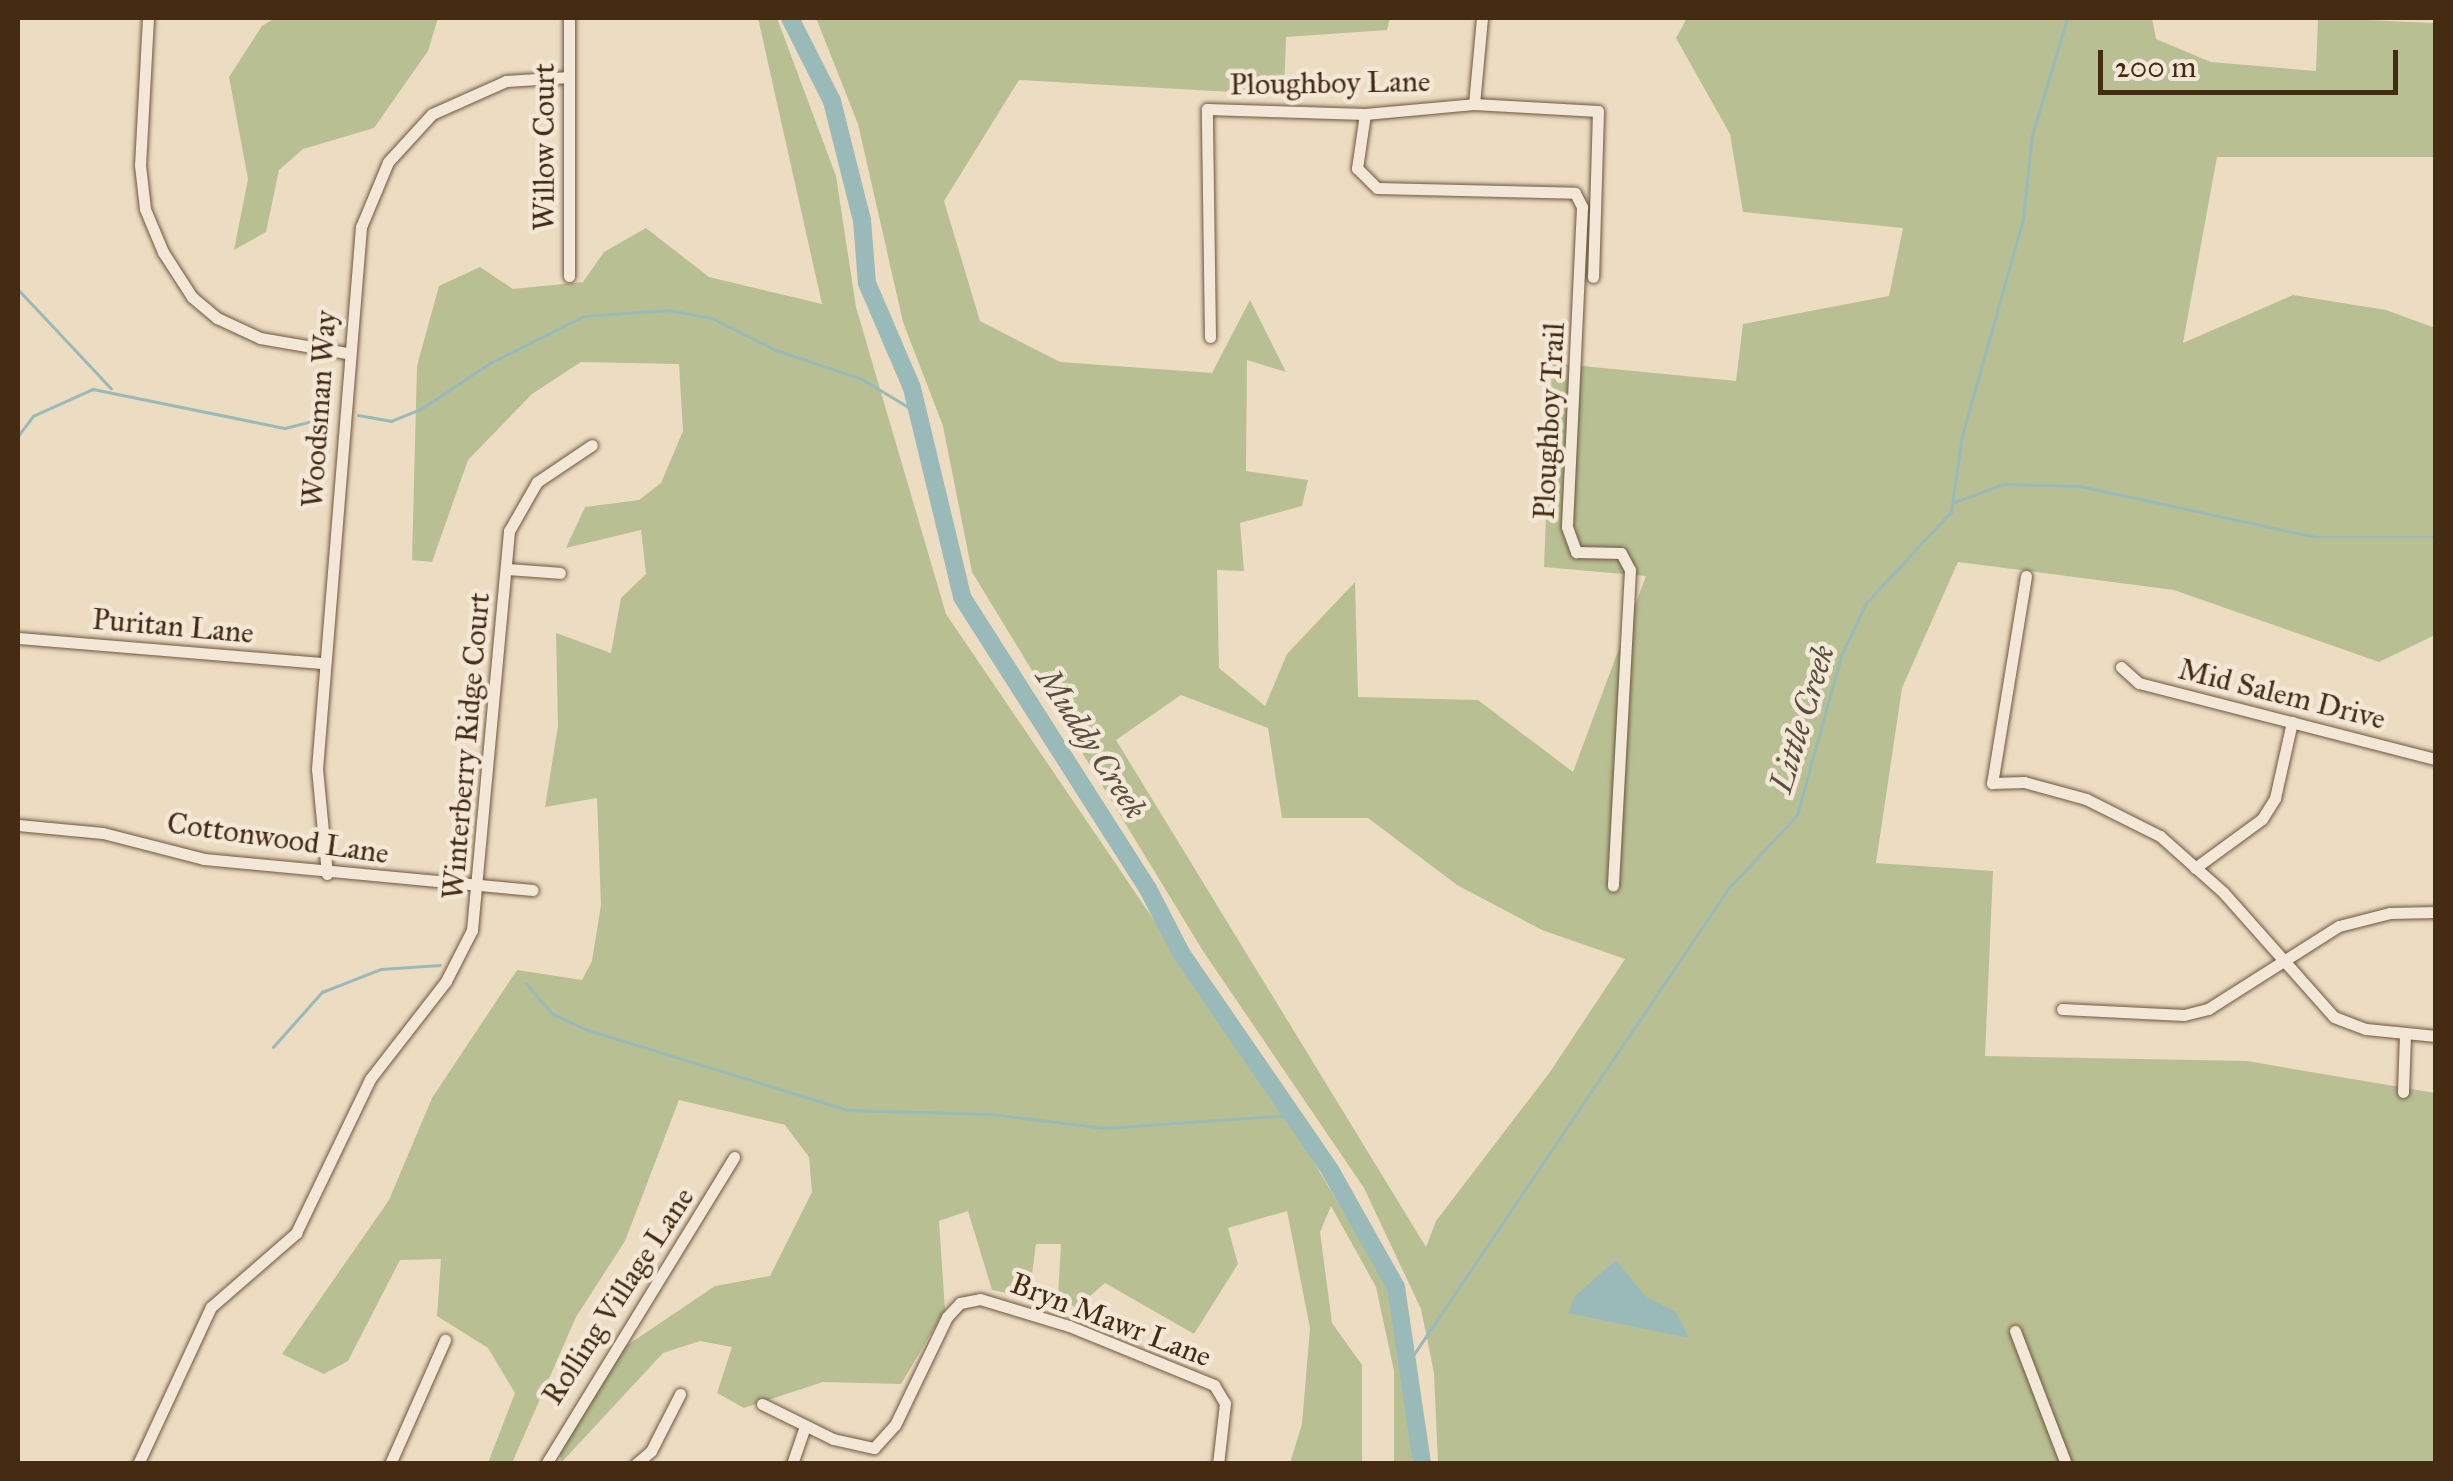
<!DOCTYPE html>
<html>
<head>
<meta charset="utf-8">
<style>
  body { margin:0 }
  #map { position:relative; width:2453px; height:1481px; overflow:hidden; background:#ecdcc2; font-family:"IM FELL Great Primer",serif }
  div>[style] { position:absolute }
  .green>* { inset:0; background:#b8c093 }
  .water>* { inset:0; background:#99bab8 }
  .stream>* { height:2.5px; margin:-1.25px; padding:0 1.25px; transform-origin:1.25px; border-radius:1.25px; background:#99bab8 }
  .river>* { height:18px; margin:-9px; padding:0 9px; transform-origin:9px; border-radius:9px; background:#99bab8 }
  .roads { filter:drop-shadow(0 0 2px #6e573e) drop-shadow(0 0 2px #6e573e) }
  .minor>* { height:11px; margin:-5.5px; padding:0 5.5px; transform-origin:5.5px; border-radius:5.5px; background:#f3e8d7 }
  span { translate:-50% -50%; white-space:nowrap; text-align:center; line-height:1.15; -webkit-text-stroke:9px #f3e8d7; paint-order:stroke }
  .street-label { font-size:30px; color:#442b12 }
  .water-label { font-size:32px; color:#594f3c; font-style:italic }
  .frame { position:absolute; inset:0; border:20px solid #442b12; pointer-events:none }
  .scale { position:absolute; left:2098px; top:50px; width:300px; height:45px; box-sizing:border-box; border:5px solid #442b12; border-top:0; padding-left:12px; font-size:30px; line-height:35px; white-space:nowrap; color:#442b12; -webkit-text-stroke:8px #f3e8d7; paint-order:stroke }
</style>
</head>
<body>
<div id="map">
  <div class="green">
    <i style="clip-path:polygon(275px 18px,438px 18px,428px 51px,374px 128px,303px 149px,279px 170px,266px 232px,234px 250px,248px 179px,229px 77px,262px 26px)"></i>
    <i style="clip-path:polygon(758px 18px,777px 18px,836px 176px,856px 307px,946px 614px,1281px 1107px,1395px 1298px,1415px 1433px,1412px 1463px,1394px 1463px,1394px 1371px,1376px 1287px,1331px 1206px,1320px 1232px,1332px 1323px,1362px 1365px,1362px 1463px,1290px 1463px,1302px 1424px,1310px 1328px,1287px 1211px,1228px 1228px,1238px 1264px,1194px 1334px,1105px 1283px,1076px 1308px,1058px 1296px,1061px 1244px,1036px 1244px,1029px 1297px,992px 1290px,968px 1211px,939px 1221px,945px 1310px,901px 1384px,823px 1382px,744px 1408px,717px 1393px,732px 1347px,700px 1341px,663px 1353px,561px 1463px,560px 1452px,583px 1406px,626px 1346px,715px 1286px,770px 1276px,812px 1192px,809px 1157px,785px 1125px,679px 1100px,625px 1241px,576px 1317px,512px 1463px,488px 1463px,515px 1393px,488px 1348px,437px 1316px,441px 1259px,400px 1260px,348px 1361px,324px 1374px,282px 1354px,389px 1200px,432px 1098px,517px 970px,582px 980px,592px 961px,601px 905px,597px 798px,545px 807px,558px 726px,556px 633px,611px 653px,621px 598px,646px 574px,641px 530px,566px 548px,585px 507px,639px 500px,661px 483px,683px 431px,679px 364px,581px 362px,532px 394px,468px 460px,432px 562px,412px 560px,417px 366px,439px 286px,480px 267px,513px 289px,583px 282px,604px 252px,646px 228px,709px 277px,822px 304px)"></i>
    <i style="clip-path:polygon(evenodd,816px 18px,1390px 18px,1387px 30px,1286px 37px,1284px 95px,1019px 80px,944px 201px,980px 321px,1060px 362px,1212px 373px,1250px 300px,1286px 372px,1247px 360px,1246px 471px,1308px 480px,1302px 506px,1240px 523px,1244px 571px,1217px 570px,1219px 668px,1265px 706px,1287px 654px,1355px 582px,1358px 697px,1478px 700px,1573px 772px,1646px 576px,1544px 567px,1552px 363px,1736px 381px,1743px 324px,1889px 296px,1903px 228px,1743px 212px,1730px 134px,1676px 38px,1687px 18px,2152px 18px,2156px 39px,2211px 62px,2316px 71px,2318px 18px,2435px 23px,2435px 157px,2217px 157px,2183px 343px,2293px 295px,2386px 310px,2435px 328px,2435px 635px,2379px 662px,2174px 590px,1958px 562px,1902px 688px,1876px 863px,1993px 871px,1985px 1056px,2247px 1061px,2435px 1093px,2435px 1463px,1438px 1463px,1434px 1373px,1421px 1309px,1364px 1188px,1203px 951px,972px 572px,943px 426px,903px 322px,858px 124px,816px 18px,1181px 695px,1268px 728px,1282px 818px,1368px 818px,1457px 885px,1542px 930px,1625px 959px,1550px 1072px,1436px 1221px,1426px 1247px,1116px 740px,1181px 695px)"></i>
  </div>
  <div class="water">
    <i style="clip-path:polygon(1616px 1260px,1645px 1296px,1676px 1312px,1689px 1338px,1568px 1313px,1575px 1296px)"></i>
  </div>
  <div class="stream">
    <i style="left:18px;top:289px;width:136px;rotate:46.8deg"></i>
    <i style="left:358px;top:415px;width:34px;rotate:10deg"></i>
    <i style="left:391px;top:421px;width:32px;rotate:-22deg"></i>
    <i style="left:421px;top:409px;width:83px;rotate:-33.7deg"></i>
    <i style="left:490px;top:363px;width:105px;rotate:-26.6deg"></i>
    <i style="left:584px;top:316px;width:84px;rotate:-4.1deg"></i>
    <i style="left:668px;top:310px;width:45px;rotate:10.3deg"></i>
    <i style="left:712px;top:318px;width:72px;rotate:26.6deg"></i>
    <i style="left:776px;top:350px;width:91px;rotate:18.6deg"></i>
    <i style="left:862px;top:379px;width:64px;rotate:31deg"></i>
    <i style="left:18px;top:436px;width:25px;rotate:-53deg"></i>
    <i style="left:33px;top:416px;width:66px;rotate:-24.2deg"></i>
    <i style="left:93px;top:389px;width:196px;rotate:11.5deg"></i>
    <i style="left:285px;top:428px;width:40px;rotate:-14.4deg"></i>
    <i style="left:1955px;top:502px;width:51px;rotate:-20.6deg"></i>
    <i style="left:2003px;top:484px;width:77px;rotate:1.5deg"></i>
    <i style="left:2080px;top:486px;width:240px;rotate:12.2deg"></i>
    <i style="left:2315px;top:537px;width:121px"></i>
    <i style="left:526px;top:983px;width:41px;rotate:48.9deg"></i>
    <i style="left:553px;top:1014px;width:35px;rotate:25deg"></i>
    <i style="left:585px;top:1029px;width:275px;rotate:17.1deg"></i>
    <i style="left:848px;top:1110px;width:142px;rotate:1.6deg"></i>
    <i style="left:990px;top:1114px;width:116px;rotate:6.9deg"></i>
    <i style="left:1105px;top:1128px;width:188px;rotate:-4deg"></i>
    <i style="left:273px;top:1047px;width:74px;rotate:-48.3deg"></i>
    <i style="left:322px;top:992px;width:63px;rotate:-21.3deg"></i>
    <i style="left:381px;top:969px;width:59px;rotate:-3.9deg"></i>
    <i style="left:1410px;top:1360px;width:568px;rotate:-55.97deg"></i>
    <i style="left:1728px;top:889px;width:101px;rotate:-47deg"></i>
    <i style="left:1797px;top:815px;width:165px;rotate:-74.5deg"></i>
    <i style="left:1841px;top:656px;width:59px;rotate:-64.7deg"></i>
    <i style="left:1866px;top:603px;width:125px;rotate:-47deg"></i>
    <i style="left:1951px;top:512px;width:77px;rotate:-81.8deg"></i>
    <i style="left:1962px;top:436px;width:225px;rotate:-74.3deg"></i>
    <i style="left:2023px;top:219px;width:84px;rotate:-83.9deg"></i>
    <i style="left:2032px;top:135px;width:122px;rotate:-73.3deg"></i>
  </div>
  <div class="river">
    <i style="left:790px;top:18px;width:93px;rotate:63.2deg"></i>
    <i style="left:832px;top:101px;width:123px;rotate:75.9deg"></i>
    <i style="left:862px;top:220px;width:63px;rotate:85.5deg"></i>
    <i style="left:867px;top:283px;width:114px;rotate:66.8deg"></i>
    <i style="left:912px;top:388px;width:215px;rotate:76.5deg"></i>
    <i style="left:962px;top:597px;width:346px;rotate:57.5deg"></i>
    <i style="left:1148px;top:889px;width:72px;rotate:62.7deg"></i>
    <i style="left:1181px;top:953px;width:263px;rotate:55.5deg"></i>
    <i style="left:1330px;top:1170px;width:134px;rotate:60.6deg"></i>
    <i style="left:1396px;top:1287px;width:179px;rotate:81.6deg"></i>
  </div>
  <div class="roads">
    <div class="minor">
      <i style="left:148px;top:18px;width:147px;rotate:93.1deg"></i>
      <i style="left:140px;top:165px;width:44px;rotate:83.5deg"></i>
      <i style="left:145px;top:209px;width:47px;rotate:67.3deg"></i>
      <i style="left:163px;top:252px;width:54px;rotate:57.2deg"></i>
      <i style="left:192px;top:297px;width:33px;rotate:40deg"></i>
      <i style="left:217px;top:318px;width:47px;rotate:24.9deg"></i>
      <i style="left:260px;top:338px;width:88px;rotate:9.8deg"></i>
      <i style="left:1474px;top:104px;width:86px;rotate:-84.7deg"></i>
      <i style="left:1365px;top:114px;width:55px;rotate:98.4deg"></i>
      <i style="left:1357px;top:168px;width:28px;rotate:45deg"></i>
      <i style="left:1377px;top:188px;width:198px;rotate:1.4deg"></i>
      <i style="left:1575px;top:193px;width:16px;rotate:63deg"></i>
      <i style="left:1582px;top:207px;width:320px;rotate:92.7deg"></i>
      <i style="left:1567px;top:527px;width:27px;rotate:70deg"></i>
      <i style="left:1576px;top:552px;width:45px;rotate:1.3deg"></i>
      <i style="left:1621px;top:553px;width:19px;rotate:62deg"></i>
      <i style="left:1630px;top:570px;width:316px;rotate:93.1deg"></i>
      <i style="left:569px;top:276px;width:258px;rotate:-90deg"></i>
      <i style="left:1210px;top:337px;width:228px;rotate:-90.8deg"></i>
      <i style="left:1207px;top:109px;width:158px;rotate:1.8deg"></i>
      <i style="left:1365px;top:114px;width:109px;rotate:-5.2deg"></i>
      <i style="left:1474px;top:104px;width:124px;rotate:3.2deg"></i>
      <i style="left:1598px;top:111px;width:166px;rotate:91.7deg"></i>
      <i style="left:506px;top:569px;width:54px;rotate:4.2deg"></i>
      <i style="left:2026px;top:576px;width:210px;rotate:99.3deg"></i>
      <i style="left:1992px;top:783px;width:32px;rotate:-2deg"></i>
      <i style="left:2024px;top:782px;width:64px;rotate:15.3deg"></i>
      <i style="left:2086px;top:799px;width:83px;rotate:26.6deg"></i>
      <i style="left:2160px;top:836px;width:84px;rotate:41.6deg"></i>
      <i style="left:2223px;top:892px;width:167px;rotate:48.4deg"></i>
      <i style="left:2334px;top:1017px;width:34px;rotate:21deg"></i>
      <i style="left:2366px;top:1029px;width:70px;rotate:5.7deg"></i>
      <i style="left:18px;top:638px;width:308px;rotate:4.7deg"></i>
      <i style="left:2121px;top:667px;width:24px;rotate:42deg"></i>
      <i style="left:2139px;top:683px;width:307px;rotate:14.4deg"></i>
      <i style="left:18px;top:825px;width:85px;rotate:5.4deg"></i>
      <i style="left:103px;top:833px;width:104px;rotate:14.4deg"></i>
      <i style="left:204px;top:859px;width:330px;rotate:5.4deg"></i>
      <i style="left:2195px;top:868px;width:83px;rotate:-36.2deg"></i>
      <i style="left:2262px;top:819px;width:25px;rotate:-58deg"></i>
      <i style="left:2275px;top:798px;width:78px;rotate:-77.4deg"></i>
      <i style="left:327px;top:874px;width:105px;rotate:-95.4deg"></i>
      <i style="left:317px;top:769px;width:544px;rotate:-85.36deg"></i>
      <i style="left:361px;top:227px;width:70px;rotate:-67.4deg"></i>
      <i style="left:388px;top:162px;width:65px;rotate:-47.5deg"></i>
      <i style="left:432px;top:114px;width:81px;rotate:-24deg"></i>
      <i style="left:506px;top:81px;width:63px;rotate:-3.6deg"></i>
      <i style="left:2062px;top:1009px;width:122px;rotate:2.8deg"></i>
      <i style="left:2184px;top:1015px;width:25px;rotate:-14deg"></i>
      <i style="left:2208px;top:1009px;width:155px;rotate:-32.4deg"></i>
      <i style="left:2339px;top:926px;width:53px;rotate:-14.3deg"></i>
      <i style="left:2390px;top:913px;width:46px;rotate:-1.2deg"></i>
      <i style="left:2403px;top:1092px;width:58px;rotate:-88deg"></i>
      <i style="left:2015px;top:1331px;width:142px;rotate:69deg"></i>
      <i style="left:762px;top:1404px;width:79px;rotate:26.2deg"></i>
      <i style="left:833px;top:1439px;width:42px;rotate:12.4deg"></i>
      <i style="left:874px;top:1448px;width:31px;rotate:-48deg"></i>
      <i style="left:895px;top:1425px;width:120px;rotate:-64.3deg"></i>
      <i style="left:947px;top:1317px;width:19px;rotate:-47deg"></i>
      <i style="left:960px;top:1303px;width:20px;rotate:-11deg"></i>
      <i style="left:980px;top:1299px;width:93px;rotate:16.9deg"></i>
      <i style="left:1069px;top:1326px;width:157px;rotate:22.1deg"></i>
      <i style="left:1214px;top:1385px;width:21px;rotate:59deg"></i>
      <i style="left:1225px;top:1403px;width:61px;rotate:96.5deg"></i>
      <i style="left:138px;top:1464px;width:173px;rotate:-65.1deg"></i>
      <i style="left:211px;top:1307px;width:113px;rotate:-41deg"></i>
      <i style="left:296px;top:1233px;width:171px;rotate:-64.3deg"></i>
      <i style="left:370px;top:1079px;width:124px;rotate:-52.2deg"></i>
      <i style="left:446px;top:981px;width:57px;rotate:-63deg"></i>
      <i style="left:472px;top:930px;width:401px;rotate:-84.7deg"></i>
      <i style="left:509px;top:531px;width:56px;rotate:-60.3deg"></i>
      <i style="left:537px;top:482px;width:66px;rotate:-33.9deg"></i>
      <i style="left:390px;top:1464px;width:136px;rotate:-66.1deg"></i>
      <i style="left:546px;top:1464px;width:360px;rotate:-58.5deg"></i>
      <i style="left:636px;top:1464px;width:20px;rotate:-41deg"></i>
      <i style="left:651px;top:1451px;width:64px;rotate:-63deg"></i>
      <i style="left:792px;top:1464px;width:39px;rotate:-71deg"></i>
    </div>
  </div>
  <div class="street-label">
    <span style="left:1330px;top:83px;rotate:-1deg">Ploughboy Lane</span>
    <span style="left:544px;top:147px;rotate:-90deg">Willow Court</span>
    <span style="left:319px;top:409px;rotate:-86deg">Woodsman Way</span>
    <span style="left:1549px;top:421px;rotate:-87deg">Ploughboy Trail</span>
    <span style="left:173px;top:626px;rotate:5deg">Puritan Lane</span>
    <span style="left:2282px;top:694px;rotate:14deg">Mid Salem Drive</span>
    <span style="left:466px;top:746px;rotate:-85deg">Winterberry Ridge Court</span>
    <span style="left:278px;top:838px;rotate:8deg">Cottonwood Lane</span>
    <span style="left:618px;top:1296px;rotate:-57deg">Rolling Village Lane</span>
    <span style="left:1111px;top:1320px;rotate:21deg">Bryn Mawr Lane</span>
  </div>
  <div class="water-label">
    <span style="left:1803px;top:719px;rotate:-73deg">Little Creek</span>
    <span style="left:1091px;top:744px;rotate:57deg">Muddy Creek</span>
  </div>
  <div class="frame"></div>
  <div class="scale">200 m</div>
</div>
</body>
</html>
